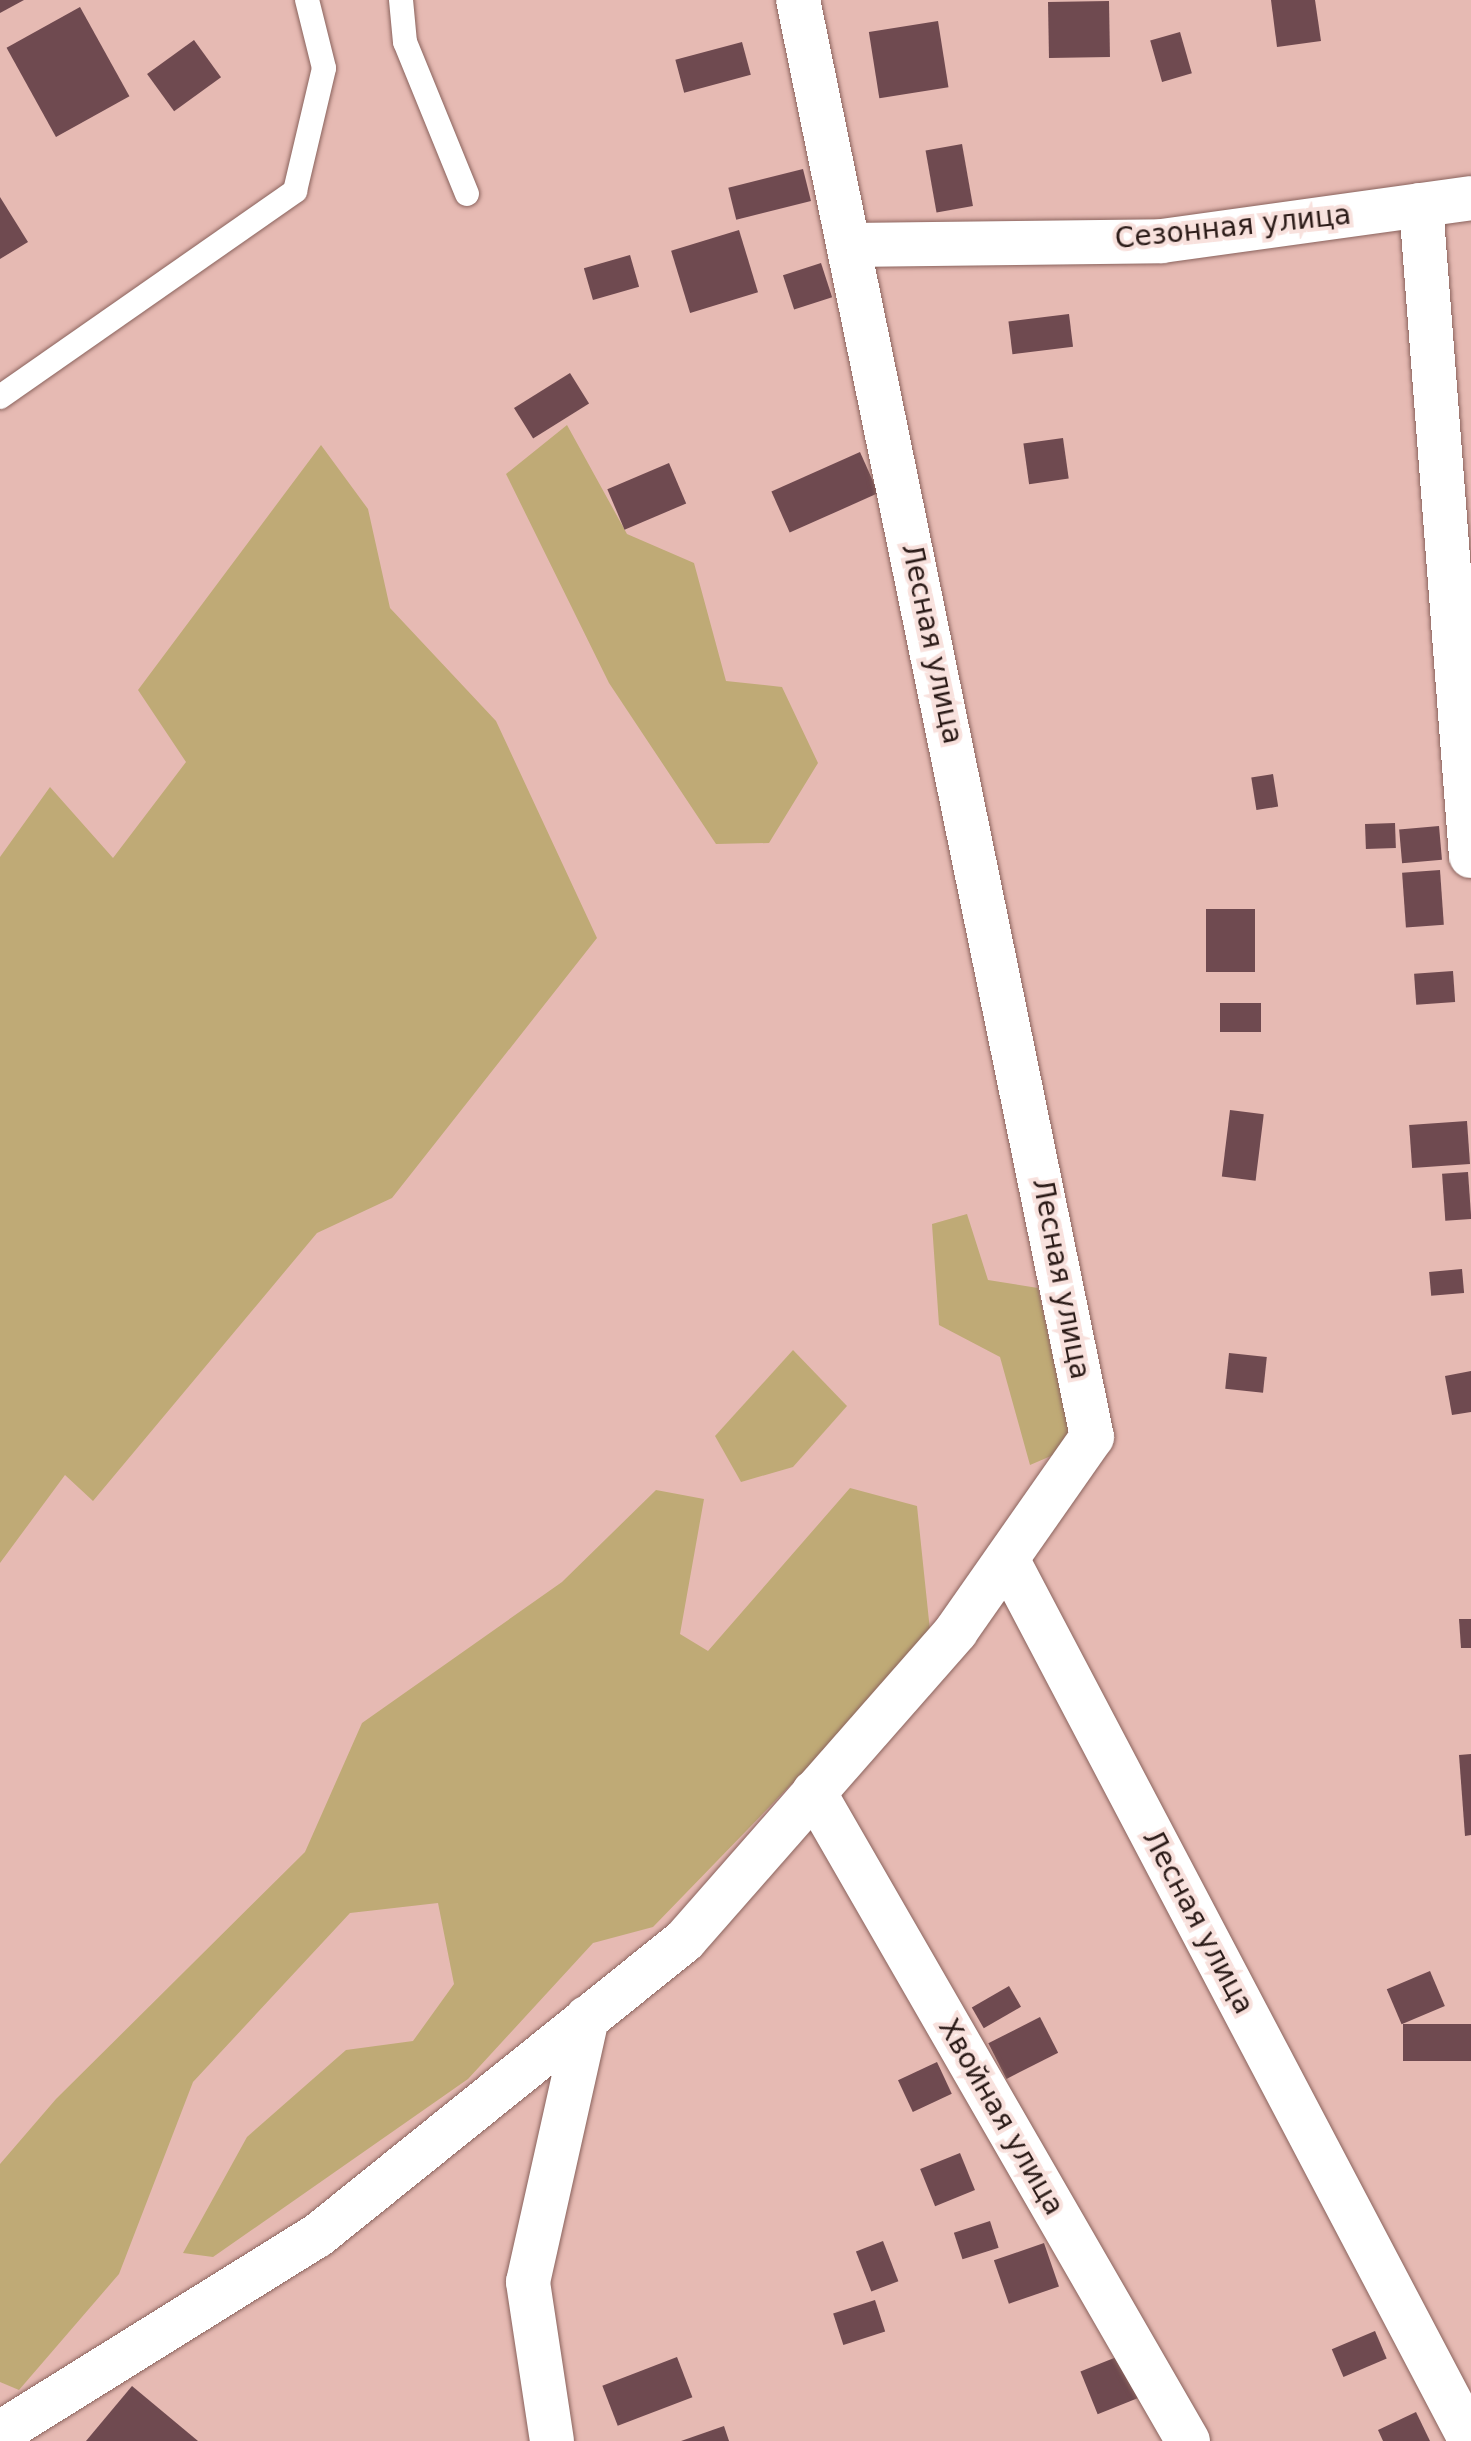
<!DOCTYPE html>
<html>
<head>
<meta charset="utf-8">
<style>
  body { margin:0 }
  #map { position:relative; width:1471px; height:2441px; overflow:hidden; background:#e6bab3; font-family:"DejaVu Sans",sans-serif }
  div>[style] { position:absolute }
  .green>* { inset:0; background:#bfaa76 }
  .building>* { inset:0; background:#6f4a50; transform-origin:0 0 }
  .roads { filter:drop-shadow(0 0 2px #8a635d) drop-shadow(0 0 2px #8a635d) }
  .service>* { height:24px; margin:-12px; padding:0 12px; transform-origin:12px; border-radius:12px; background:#fff }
  .minor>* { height:44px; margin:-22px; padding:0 22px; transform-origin:22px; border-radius:22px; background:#fff }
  span { translate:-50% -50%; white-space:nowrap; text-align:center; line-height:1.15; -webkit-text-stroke:8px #f8e1dd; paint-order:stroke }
  .street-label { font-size:28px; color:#2b1b18 }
</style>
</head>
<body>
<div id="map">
  <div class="green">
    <i style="clip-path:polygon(567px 425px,627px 534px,694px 563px,726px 681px,782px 687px,818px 763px,769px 843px,716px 844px,609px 683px,506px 474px)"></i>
    <i style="clip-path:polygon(321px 445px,368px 509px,390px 608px,496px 721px,597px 938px,392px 1198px,317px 1233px,93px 1501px,65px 1475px,0 1563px,0 857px,50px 787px,113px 858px,186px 762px,138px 690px)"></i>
    <i style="clip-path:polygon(967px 1214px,988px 1280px,1038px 1288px,1072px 1447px,1030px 1465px,1000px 1357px,939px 1325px,932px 1224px)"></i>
    <i style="clip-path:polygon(793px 1350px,847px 1406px,793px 1467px,741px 1482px,715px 1436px)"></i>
    <i style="clip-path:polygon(850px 1488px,917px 1506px,931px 1640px,653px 1927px,593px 1943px,468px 2079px,213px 2257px,183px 2253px,247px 2137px,346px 2050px,413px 2041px,454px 1984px,438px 1903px,350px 1913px,193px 2082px,119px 2274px,19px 2390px,0 2382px,0 2164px,56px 2099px,305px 1852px,362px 1723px,562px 1582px,656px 1490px,704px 1499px,680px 1634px,708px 1651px)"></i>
  </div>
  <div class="building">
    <i style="clip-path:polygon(0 0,24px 0,0 13px)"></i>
    <i style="clip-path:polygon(1271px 0,1315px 0,1321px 41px,1277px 47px)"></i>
    <i style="left:1109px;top:1px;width:56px;height:61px;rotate:89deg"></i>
    <i style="left:80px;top:7px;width:102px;height:84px;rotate:61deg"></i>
    <i style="left:938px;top:21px;width:67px;height:70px;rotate:81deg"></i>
    <i style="left:1180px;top:32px;width:43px;height:31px;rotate:74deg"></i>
    <i style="left:194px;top:40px;width:46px;height:58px;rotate:54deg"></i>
    <i style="left:742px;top:42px;width:34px;height:69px;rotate:75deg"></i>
    <i style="left:962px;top:144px;width:63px;height:37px;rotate:80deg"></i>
    <i style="left:803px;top:169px;width:33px;height:77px;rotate:76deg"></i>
    <i style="clip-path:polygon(0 197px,28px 242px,0 259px)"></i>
    <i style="left:739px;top:230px;width:65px;height:71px;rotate:73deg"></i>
    <i style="left:630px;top:255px;width:33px;height:48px;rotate:74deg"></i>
    <i style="left:821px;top:263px;width:36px;height:40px;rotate:72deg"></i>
    <i style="left:1069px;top:314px;width:33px;height:61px;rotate:83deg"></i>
    <i style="left:570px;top:373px;width:36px;height:66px;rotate:58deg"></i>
    <i style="left:1063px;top:438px;width:41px;height:40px;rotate:82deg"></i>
    <i style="left:860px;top:452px;width:45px;height:97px;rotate:66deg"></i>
    <i style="left:669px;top:463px;width:44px;height:67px;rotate:67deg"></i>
    <i style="left:1273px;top:774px;width:33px;height:22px;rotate:81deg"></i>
    <i style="left:1395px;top:823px;width:25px;height:30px;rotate:88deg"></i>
    <i style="left:1439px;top:826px;width:34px;height:40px;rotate:85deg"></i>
    <i style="left:1440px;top:870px;width:55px;height:38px;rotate:86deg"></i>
    <i style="left:1206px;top:909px;width:49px;height:63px"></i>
    <i style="left:1453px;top:971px;width:31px;height:39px;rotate:86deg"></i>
    <i style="left:1261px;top:1003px;width:29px;height:41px;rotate:90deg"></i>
    <i style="left:1230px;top:1110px;width:34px;height:67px;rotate:7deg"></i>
    <i style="left:1467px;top:1121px;width:43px;height:58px;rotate:86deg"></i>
    <i style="left:1468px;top:1172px;width:47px;height:26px;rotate:86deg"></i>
    <i style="left:1462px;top:1269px;width:24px;height:33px;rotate:85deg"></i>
    <i style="left:1229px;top:1353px;width:38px;height:36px;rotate:6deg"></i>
    <i style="clip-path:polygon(1471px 1371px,1471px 1412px,1452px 1415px,1445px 1376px)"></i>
    <i style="clip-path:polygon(1459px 1619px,1471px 1619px,1471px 1648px,1461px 1648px)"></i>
    <i style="clip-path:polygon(1471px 1754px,1471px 1835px,1465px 1836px,1459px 1755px)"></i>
    <i style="left:1430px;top:1971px;width:38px;height:47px;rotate:67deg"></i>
    <i style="left:1009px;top:1986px;width:24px;height:43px;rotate:60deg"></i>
    <i style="left:1040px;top:2017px;width:40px;height:58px;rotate:63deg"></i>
    <i style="left:1471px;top:2024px;width:37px;height:68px;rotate:90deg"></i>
    <i style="left:937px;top:2062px;width:35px;height:43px;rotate:65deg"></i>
    <i style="left:960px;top:2153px;width:40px;height:43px;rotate:68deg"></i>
    <i style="left:990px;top:2221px;width:28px;height:38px;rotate:72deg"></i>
    <i style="left:883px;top:2241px;width:43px;height:29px;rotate:69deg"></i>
    <i style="left:1044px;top:2243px;width:46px;height:53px;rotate:71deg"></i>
    <i style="left:875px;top:2300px;width:33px;height:44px;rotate:72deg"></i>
    <i style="left:1375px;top:2331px;width:30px;height:47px;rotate:67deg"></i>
    <i style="left:1124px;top:2354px;width:46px;height:47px;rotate:68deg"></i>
    <i style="left:677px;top:2357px;width:43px;height:80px;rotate:69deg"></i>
    <i style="clip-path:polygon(132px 2386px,198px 2441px,86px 2441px)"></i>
    <i style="clip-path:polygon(1416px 2412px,1430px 2441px,1383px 2441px,1378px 2430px)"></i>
    <i style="clip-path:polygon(724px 2426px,729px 2441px,681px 2441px)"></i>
  </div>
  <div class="roads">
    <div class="service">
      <i style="left:401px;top:0;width:42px;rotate:84.6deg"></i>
      <i style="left:405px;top:42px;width:164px;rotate:67.8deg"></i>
      <i style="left:0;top:397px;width:360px;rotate:-34.9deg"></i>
      <i style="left:295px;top:191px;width:126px;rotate:-76.7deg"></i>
      <i style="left:324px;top:68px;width:70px;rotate:-104deg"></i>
    </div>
    <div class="minor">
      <i style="left:1421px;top:205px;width:653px;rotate:85.61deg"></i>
      <i style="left:850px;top:245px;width:312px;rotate:-0.7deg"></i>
      <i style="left:1162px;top:241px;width:312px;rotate:-7.9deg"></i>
      <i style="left:1007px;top:1559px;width:997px;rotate:62.25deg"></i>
      <i style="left:814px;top:1792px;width:749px;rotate:60.05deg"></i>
      <i style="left:0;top:2433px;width:373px;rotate:-31.9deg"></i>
      <i style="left:317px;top:2236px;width:472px;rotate:-38.8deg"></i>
      <i style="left:685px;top:1940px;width:411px;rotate:-48.7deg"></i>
      <i style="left:956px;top:1631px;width:237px;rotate:-55deg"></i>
      <i style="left:1092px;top:1437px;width:1467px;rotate:-101.56deg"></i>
      <i style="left:552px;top:2441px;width:161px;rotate:-98.6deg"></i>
      <i style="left:528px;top:2282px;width:271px;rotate:-77.4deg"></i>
    </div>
  </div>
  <div class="street-label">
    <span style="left:1233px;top:227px;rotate:-6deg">Сезонная улица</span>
    <span style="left:932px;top:644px;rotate:78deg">Лесная улица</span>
    <span style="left:1061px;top:1279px;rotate:79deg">Лесная улица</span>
    <span style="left:1198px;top:1922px;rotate:62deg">Лесная улица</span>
    <span style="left:1001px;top:2117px;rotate:60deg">Хвойная улица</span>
  </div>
</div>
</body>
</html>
